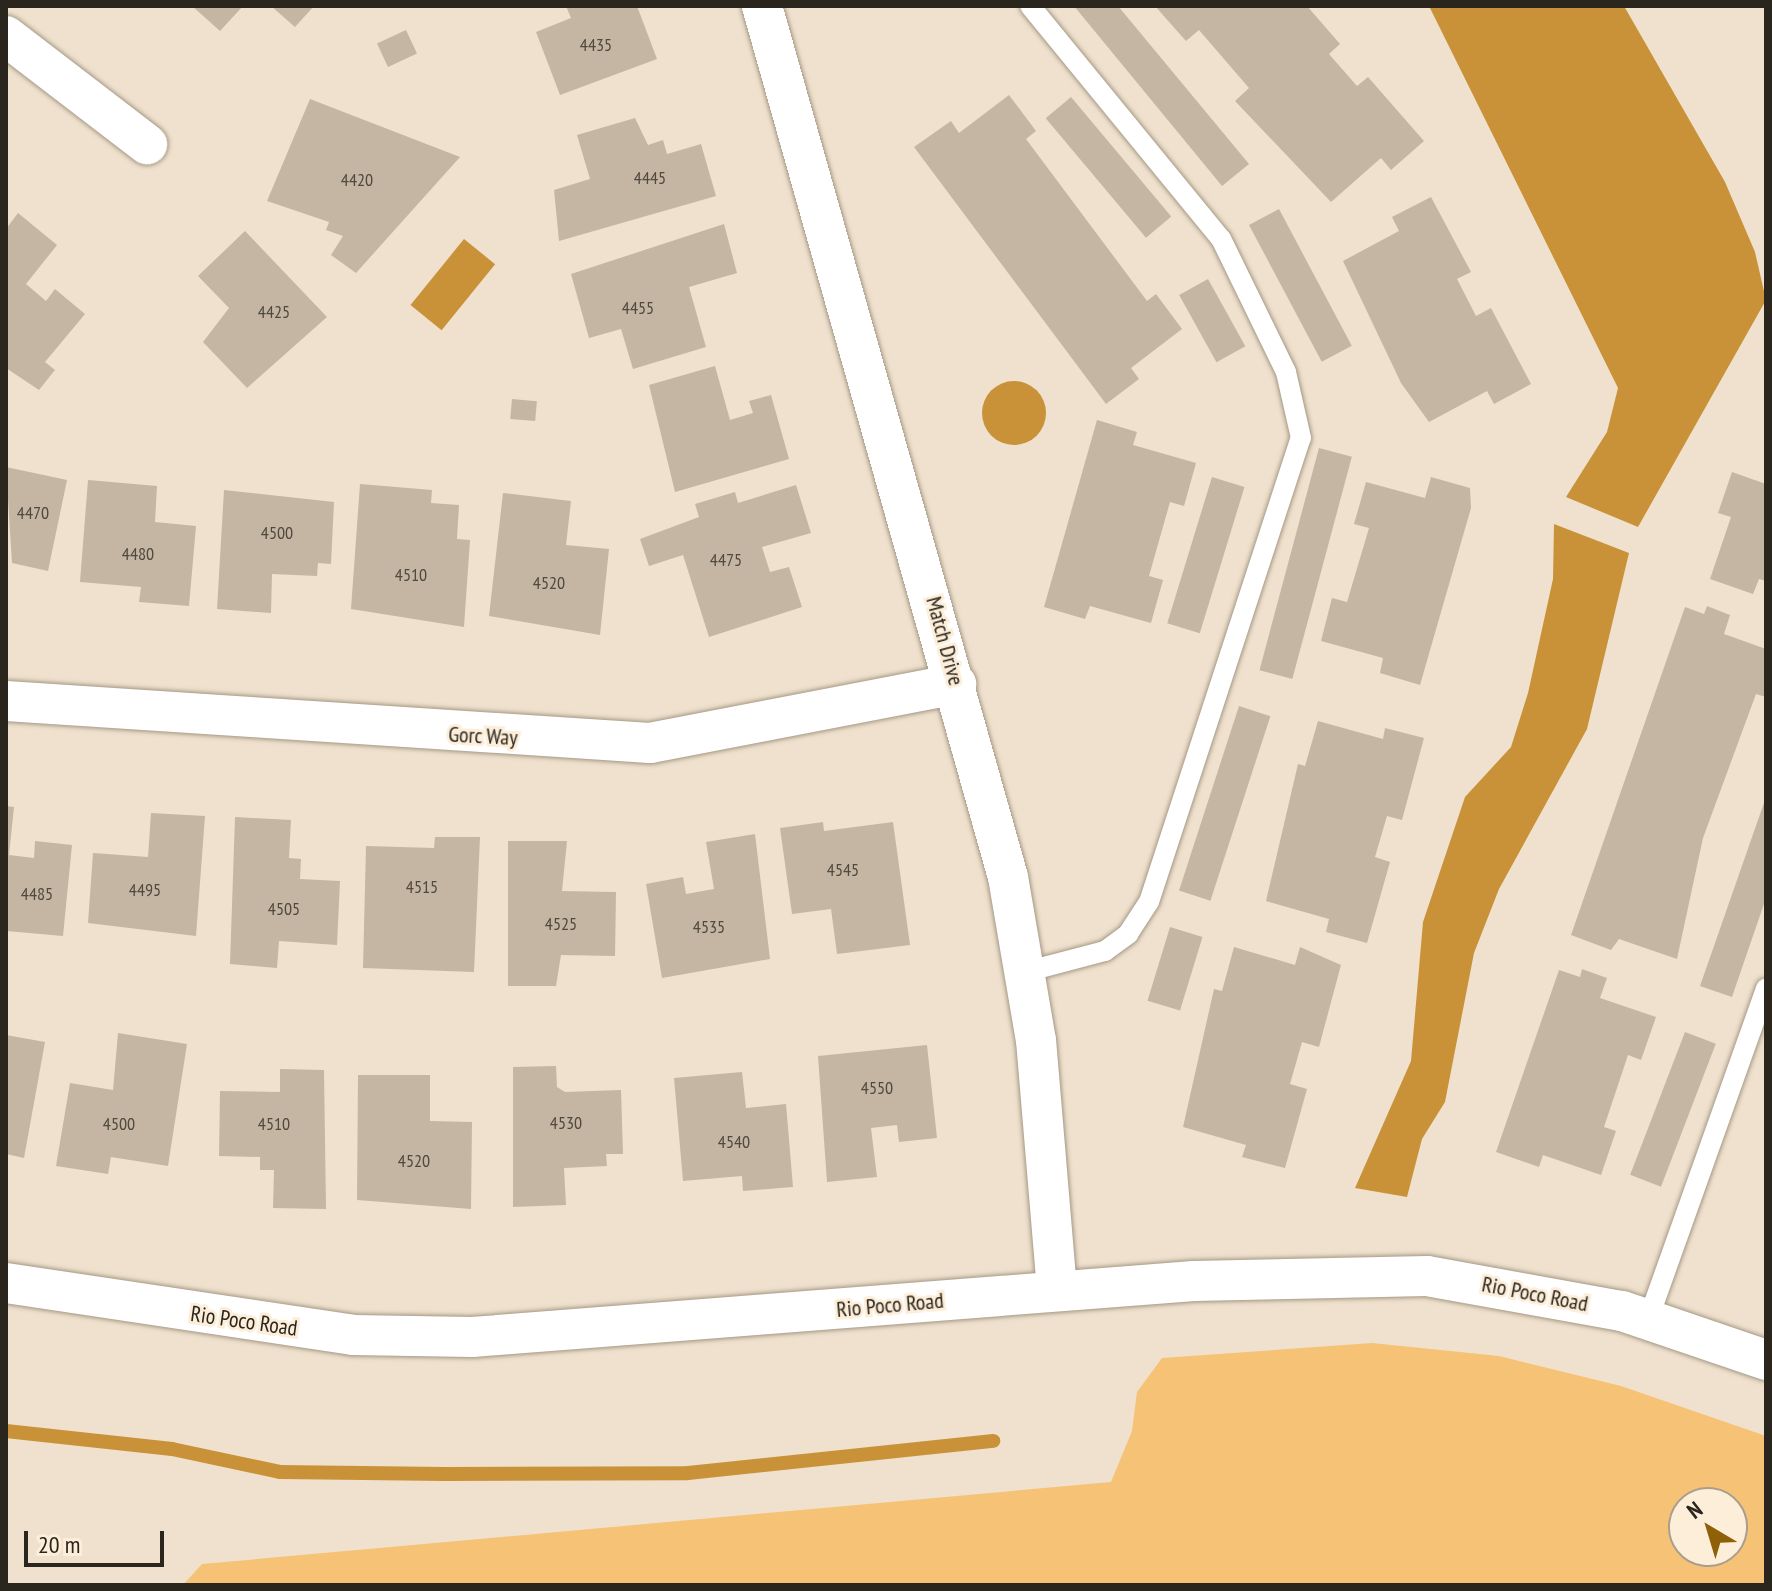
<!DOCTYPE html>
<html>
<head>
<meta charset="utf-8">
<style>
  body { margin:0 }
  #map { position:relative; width:1772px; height:1591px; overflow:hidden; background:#efe1cd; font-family:"PT Sans Narrow",sans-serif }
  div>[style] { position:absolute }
  .green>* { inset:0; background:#f6c275 }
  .water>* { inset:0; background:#c99238; transform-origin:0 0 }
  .round { border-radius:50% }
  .stream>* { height:14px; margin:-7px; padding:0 7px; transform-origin:7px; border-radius:7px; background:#c99238 }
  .building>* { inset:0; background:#c4b6a3; transform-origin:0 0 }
  .roads { filter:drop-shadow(0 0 2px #a59885) drop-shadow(0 0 2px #a59885) }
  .service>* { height:20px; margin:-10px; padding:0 10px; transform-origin:10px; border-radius:10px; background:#fff }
  .minor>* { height:40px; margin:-20px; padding:0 20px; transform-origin:20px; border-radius:20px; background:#fff }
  span { translate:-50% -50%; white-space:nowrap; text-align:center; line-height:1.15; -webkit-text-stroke:6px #fdeeda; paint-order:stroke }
  .number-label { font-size:18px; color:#50493e }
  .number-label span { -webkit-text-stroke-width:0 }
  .street-label { font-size:22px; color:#2a251d }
  .frame { position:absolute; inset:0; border:8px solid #2a251d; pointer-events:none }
  .north { position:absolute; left:1668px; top:1487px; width:80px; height:80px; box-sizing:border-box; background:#fdeeda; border:2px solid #a99e8e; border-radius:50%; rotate:322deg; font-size:22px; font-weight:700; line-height:32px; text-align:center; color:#2a251d }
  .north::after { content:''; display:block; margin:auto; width:28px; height:36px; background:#8e6108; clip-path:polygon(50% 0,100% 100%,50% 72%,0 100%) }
  .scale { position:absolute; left:24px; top:1531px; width:140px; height:36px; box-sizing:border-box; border:4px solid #2a251d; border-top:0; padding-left:10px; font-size:24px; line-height:28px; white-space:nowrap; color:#2a251d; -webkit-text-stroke:6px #fdeeda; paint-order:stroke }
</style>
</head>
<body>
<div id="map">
  <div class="green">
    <i style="clip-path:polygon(evenodd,1372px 1343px,1499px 1356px,1621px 1386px,1766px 1436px,1766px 1585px,183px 1585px,202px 1564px,1111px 1482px,1132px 1431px,1137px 1392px,1162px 1358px,1372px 1343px,1684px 1503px,1732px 1503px,1732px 1551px,1684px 1551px,1684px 1503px)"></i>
  </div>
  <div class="water">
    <i style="clip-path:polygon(1429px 6px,1624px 6px,1725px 182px,1755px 252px,1766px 300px,1638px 527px,1566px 497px,1607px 432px,1618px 388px)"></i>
    <i style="left:464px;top:239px;width:40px;height:85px;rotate:39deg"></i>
    <i class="round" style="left:982px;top:381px;width:64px;height:64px"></i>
    <i style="clip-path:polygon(1554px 524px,1629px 553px,1587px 729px,1499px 889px,1474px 953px,1445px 1102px,1422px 1139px,1407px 1197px,1355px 1188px,1411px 1061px,1423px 922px,1465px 797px,1511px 747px,1528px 693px,1553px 579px)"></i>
  </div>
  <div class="stream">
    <i style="left:6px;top:1431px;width:167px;rotate:6.2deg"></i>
    <i style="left:172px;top:1449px;width:110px;rotate:12deg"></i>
    <i style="left:280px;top:1472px;width:165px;rotate:0.7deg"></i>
    <i style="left:445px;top:1474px;width:243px;rotate:-0.2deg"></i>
    <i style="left:688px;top:1473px;width:307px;rotate:-6deg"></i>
  </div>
  <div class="building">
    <i style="clip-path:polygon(192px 6px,243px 6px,220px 31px)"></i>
    <i style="clip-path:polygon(271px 6px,314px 6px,295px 27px)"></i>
    <i style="clip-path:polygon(566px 6px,637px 6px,657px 59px,560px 95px,536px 32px,571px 18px)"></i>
    <i style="clip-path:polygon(1074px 6px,1118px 6px,1249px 164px,1222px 186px)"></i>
    <i style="clip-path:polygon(1155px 6px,1307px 6px,1340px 44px,1329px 54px,1357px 86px,1368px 77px,1424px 141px,1391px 170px,1381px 158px,1331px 202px,1235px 101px,1249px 88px,1199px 30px,1186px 41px)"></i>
    <i style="left:406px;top:30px;width:26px;height:32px;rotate:65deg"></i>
    <i style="clip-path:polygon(1009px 95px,1036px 131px,1026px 139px,1147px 301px,1156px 294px,1182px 329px,1131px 368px,1139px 379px,1106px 404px,914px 147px,951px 121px,959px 133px)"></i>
    <i style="left:1071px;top:97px;width:156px;height:33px;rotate:50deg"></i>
    <i style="clip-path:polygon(310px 99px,460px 157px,356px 273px,331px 255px,343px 236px,326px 230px,329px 222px,267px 201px)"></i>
    <i style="clip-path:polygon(635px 118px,648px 145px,663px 140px,667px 154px,701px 144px,716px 196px,559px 241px,554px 190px,590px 179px,577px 135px)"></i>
    <i style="clip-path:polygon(1431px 197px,1471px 272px,1457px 279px,1476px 316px,1491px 308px,1531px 384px,1494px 404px,1487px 391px,1429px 422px,1401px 383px,1343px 261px,1399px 231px,1392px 217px)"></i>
    <i style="left:1279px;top:209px;width:155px;height:34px;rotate:62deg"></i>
    <i style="clip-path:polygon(18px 213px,57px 245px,26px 284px,46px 301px,55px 289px,85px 314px,45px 362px,55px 370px,39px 390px,6px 368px,6px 229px)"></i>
    <i style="clip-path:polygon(724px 224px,737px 273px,689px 287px,706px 347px,633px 369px,621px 329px,589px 338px,571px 274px)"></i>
    <i style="clip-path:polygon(245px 231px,327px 317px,247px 388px,203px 342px,229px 308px,198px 276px)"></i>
    <i style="left:1208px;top:279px;width:77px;height:33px;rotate:61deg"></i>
    <i style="clip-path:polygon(715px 366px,730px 420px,753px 413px,749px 401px,771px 395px,789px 459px,675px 492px,649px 385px)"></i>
    <i style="left:512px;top:399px;width:25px;height:20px;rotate:5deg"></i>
    <i style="clip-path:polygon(1097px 420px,1137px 432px,1133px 445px,1196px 463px,1184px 506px,1170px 502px,1149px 576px,1163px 580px,1151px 623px,1090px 606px,1085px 619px,1044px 607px)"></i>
    <i style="left:1319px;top:448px;width:34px;height:230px;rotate:15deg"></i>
    <i style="clip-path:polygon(6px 467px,67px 480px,48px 571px,12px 563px)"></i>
    <i style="clip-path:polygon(1732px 472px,1766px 484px,1766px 581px,1759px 579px,1753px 594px,1710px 579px,1731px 517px,1718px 513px)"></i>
    <i style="left:1212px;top:477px;width:34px;height:153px;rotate:17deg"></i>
    <i style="clip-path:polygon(1431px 477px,1470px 488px,1471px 508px,1420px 685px,1380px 673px,1383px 658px,1321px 641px,1332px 598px,1347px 602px,1369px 528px,1354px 524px,1366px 482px,1425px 498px)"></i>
    <i style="clip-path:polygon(88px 480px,157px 486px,155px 522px,196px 526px,189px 606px,139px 602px,141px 587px,80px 582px)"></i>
    <i style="clip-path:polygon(360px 484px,432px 490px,431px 503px,459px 505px,457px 539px,470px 540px,464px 627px,351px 609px)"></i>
    <i style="clip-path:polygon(796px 485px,811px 533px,762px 547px,770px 572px,789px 567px,802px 607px,709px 637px,683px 555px,649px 566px,640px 539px,699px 517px,695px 504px,735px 492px,738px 503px)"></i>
    <i style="clip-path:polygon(224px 490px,334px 502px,331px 564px,318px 563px,317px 576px,272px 574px,271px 613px,217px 609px)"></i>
    <i style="clip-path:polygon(503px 493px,571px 501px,566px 545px,609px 549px,600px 635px,489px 616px)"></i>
    <i style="clip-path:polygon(1707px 606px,1730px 615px,1724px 634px,1766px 649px,1766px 697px,1756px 694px,1703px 838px,1677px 959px,1619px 939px,1611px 950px,1571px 935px,1685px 607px,1704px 614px)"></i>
    <i style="left:1239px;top:706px;width:33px;height:194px;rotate:18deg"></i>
    <i style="clip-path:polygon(1318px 721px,1383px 739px,1385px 728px,1424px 738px,1402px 820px,1387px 816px,1375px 857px,1390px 862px,1367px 943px,1326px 932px,1329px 919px,1266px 901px,1298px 764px,1305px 766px)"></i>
    <i style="clip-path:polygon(1766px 797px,1766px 898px,1732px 997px,1700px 986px)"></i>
    <i style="clip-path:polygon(6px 806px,14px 807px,9px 855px,34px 858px,35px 841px,72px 845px,63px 936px,6px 931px)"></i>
    <i style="clip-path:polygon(151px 813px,205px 816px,196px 936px,88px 923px,93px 853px,148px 857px)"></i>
    <i style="clip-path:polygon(235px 817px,291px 820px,289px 858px,301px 859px,300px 879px,340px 881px,337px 945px,279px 941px,277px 968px,230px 964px)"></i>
    <i style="clip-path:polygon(823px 822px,824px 831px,893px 822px,910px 945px,837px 954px,831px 909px,792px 914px,780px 828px)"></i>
    <i style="clip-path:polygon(755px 834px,770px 959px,662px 978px,646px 884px,683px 877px,686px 894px,714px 889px,706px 842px)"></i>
    <i style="clip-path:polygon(435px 837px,480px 837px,474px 972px,363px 968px,366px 846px,434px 848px)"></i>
    <i style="clip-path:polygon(508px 841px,567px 841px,562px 891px,616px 892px,615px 956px,561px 955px,556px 986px,508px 986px)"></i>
    <i style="left:1170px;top:927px;width:34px;height:77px;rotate:17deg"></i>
    <i style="clip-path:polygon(1234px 947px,1295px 965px,1300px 947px,1341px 965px,1319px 1047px,1302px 1042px,1290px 1084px,1307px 1089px,1285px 1168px,1242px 1157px,1246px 1145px,1183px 1127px,1214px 989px,1222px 991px)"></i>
    <i style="clip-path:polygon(1582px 969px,1607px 978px,1600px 998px,1656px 1017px,1641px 1060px,1628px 1055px,1604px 1127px,1616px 1131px,1601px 1175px,1543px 1155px,1539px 1167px,1496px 1152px,1559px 970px,1580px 977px)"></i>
    <i style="left:1685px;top:1032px;width:33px;height:153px;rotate:21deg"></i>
    <i style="clip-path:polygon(118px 1033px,187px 1044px,168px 1166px,111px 1157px,108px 1174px,56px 1166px,70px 1083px,113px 1090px)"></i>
    <i style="clip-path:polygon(6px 1035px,45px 1042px,24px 1158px,6px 1154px)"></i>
    <i style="clip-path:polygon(927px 1045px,937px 1138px,899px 1142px,897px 1125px,871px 1128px,877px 1177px,827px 1182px,818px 1056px)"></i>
    <i style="clip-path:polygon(556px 1066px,557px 1087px,565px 1092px,621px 1090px,623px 1154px,606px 1154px,607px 1166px,564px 1168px,566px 1205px,513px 1207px,513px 1067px)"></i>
    <i style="clip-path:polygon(280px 1069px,324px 1070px,326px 1209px,273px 1208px,274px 1170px,260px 1170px,260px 1157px,219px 1156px,220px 1091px,280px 1092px)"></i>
    <i style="clip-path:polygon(742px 1072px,746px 1108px,786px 1104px,793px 1187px,743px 1191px,742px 1176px,683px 1181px,674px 1078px)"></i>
    <i style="clip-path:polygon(358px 1075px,430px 1075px,430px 1121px,472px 1122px,471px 1209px,357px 1200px)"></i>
  </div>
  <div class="roads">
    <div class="service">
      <i style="left:1025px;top:972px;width:83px;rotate:-14.7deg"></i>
      <i style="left:1105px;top:951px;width:29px;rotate:-36deg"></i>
      <i style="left:1128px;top:934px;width:38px;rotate:-57deg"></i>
      <i style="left:1149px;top:902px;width:488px;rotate:-71.9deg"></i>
      <i style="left:1301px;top:438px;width:68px;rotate:-102.8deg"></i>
      <i style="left:1286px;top:372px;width:148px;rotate:-116deg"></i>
      <i style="left:1221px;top:239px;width:301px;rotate:-129.3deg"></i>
      <i style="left:1648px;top:1320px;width:352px;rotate:-70.4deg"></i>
    </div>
    <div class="minor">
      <i style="left:762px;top:6px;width:905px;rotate:74.23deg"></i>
      <i style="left:1008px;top:877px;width:165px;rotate:80.3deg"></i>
      <i style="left:1036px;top:1040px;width:252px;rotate:85.2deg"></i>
      <i style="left:6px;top:36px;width:178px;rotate:37.5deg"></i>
      <i style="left:6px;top:701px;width:645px;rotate:3.73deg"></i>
      <i style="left:650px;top:743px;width:312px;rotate:-10.9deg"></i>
      <i style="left:6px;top:1283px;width:351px;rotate:8.5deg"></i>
      <i style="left:353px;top:1335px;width:119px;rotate:1deg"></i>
      <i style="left:472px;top:1337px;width:724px;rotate:-4.44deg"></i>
      <i style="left:1194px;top:1281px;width:233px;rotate:-1.2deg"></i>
      <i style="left:1427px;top:1276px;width:198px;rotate:10.2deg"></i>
      <i style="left:1622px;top:1311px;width:152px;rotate:18.8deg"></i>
    </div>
  </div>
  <div class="number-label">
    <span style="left:596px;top:45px">4435</span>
    <span style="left:650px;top:178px">4445</span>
    <span style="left:357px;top:180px">4420</span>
    <span style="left:638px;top:308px">4455</span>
    <span style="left:274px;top:312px">4425</span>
    <span style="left:33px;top:513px">4470</span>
    <span style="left:277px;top:533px">4500</span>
    <span style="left:138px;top:554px">4480</span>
    <span style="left:726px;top:560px">4475</span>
    <span style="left:411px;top:575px">4510</span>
    <span style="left:549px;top:583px">4520</span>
    <span style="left:843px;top:870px">4545</span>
    <span style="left:422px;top:887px">4515</span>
    <span style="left:145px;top:890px">4495</span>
    <span style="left:37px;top:894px">4485</span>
    <span style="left:284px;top:909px">4505</span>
    <span style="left:561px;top:924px">4525</span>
    <span style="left:709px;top:927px">4535</span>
    <span style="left:877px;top:1088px">4550</span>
    <span style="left:566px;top:1123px">4530</span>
    <span style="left:119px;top:1124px">4500</span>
    <span style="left:274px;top:1124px">4510</span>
    <span style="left:734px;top:1142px">4540</span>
    <span style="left:414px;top:1161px">4520</span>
  </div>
  <div class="street-label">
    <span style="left:945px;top:641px;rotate:75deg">Match Drive</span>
    <span style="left:483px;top:736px;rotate:3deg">Gorc Way</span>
    <span style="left:1535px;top:1294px;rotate:11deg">Rio Poco Road</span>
    <span style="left:890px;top:1305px;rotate:-5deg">Rio Poco Road</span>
    <span style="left:244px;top:1321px;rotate:8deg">Rio Poco Road</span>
  </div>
  <div class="frame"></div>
  <div class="north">N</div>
  <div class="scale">20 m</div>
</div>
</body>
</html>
